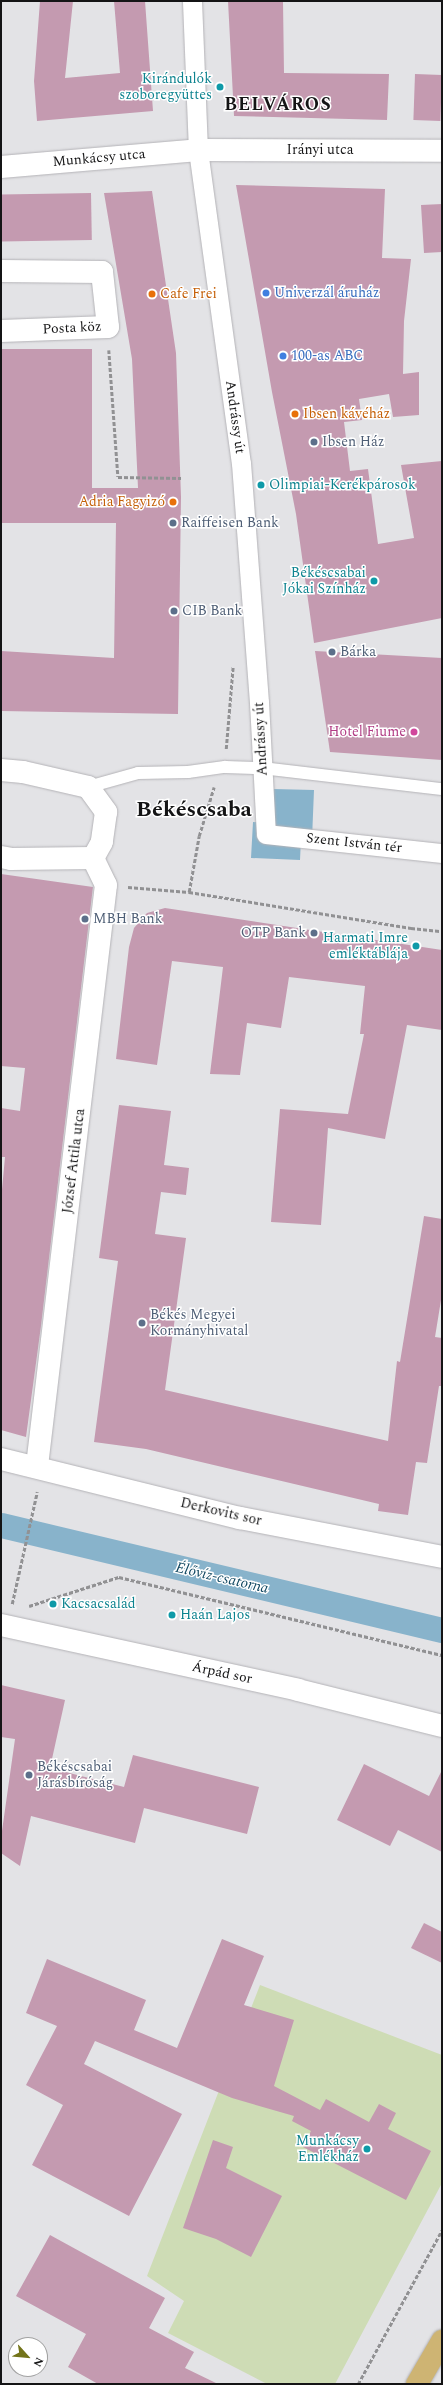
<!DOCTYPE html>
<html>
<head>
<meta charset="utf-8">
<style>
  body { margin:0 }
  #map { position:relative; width:443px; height:2385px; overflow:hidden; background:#e3e3e6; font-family:Spectral,serif }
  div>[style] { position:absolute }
  .green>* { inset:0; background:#cedcb5 }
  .water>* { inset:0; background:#88b3cb }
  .canal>* { height:25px; margin:-12.5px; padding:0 12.5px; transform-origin:12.5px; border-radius:12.5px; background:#88b3cb }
  .building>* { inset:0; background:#c49ab0; transform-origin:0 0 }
  .path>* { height:2.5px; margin-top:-1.25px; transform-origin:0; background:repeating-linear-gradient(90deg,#919193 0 4px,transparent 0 6px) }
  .roads { filter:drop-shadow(0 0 1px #b4b3b7) drop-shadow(0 0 1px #b4b3b7) }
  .service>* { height:12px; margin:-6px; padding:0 6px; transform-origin:6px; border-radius:6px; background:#fff }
  .pedestrian>* { height:19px; margin:-9.5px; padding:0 9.5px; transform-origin:9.5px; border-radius:9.5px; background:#fff }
  .minor>* { height:22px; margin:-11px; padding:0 11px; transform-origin:11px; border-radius:11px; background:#fff }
  .primary>* { height:22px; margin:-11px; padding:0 11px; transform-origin:11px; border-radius:11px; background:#ceb473 }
  .dots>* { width:11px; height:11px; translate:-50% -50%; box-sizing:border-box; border:2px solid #fff; border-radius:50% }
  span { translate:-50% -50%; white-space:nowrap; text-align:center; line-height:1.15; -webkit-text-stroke:3px #fff; paint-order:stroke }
  .culture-label { font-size:14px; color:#0d838f }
  .right { translate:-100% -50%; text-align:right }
  .left { translate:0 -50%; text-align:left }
  .street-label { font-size:14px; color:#141415 }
  .shop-label { font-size:14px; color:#366cbe }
  .food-label { font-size:14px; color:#c56008 }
  .service-label { font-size:14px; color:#4e5e75 }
  .hotel-label { font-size:14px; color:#b23c85 }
  .water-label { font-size:15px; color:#104761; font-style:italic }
  .district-label { font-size:18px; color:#141415; font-weight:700; letter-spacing:1px }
  .town-label { font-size:22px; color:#141415; font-weight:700 }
  .frame { position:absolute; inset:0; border:2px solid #141415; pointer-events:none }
  .north { position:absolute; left:8px; top:2337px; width:40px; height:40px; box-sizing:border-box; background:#fff; border:1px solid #a1a1a1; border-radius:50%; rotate:117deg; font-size:11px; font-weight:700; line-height:16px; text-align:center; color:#141415 }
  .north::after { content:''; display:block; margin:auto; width:14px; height:18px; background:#73741a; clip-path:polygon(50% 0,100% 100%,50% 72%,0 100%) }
</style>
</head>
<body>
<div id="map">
  <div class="green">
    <i style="clip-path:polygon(260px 1985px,442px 2055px,442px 2183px,335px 2384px,267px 2384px,168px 2333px,184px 2301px,147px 2276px)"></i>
  </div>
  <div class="water">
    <i style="clip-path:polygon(273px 789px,314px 790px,312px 839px,301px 839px,300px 860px,251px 858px,253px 822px,272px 823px)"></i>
  </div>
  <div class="canal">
    <i style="left:1px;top:1525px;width:453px;rotate:13.4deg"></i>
  </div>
  <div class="building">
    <i style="clip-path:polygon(40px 1px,73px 1px,65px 78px,120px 73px,114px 1px,145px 1px,153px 111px,37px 121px,34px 81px)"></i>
    <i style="clip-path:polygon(228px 1px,283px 1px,284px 73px,389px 74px,387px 120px,234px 116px)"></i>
    <i style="left:415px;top:74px;width:27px;height:46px;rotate:2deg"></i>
    <i style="clip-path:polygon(236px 185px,385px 189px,382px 258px,411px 259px,404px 321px,403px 374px,419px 372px,419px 415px,393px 417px,389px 394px,359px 399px,362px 420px,344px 422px,350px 471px,368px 469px,378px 544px,414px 538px,401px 465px,442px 461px,442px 618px,314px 643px,296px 514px,272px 392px)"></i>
    <i style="clip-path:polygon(152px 191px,176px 353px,181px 497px,178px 714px,1px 711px,1px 651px,114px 658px,116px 523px,1px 523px,1px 349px,92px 349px,92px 488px,138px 488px,132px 359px,104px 193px)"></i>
    <i style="left:91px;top:193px;width:47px;height:90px;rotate:89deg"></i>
    <i style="clip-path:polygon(442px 204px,442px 252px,424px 253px,421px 205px)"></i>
    <i style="clip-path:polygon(315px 651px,442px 658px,442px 760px,330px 752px)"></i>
    <i style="clip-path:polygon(1px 874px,93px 887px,41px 1326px,26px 1437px,1px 1430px,1px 1200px,5px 1157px,1px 1157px,1px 1108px,20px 1111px,25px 1068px,1px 1066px)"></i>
    <i style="clip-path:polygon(165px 908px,442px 950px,442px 1030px,407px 1025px,385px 1139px,328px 1128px,321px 1225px,271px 1222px,280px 1109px,348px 1114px,364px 1034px,360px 1034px,365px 986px,289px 977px,281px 1028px,247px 1023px,240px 1075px,210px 1074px,223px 967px,172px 961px,157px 1065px,116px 1059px,129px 947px,134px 928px,147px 913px)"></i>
    <i style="clip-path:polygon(119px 1105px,171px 1111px,164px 1165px,189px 1168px,186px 1195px,161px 1192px,155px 1234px,186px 1238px,165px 1390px,388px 1441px,397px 1361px,400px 1362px,424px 1216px,442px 1219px,442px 1294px,435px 1337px,442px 1338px,442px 1386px,439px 1386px,427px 1463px,416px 1462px,408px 1515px,378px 1511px,379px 1504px,146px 1449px,94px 1442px,118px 1261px,99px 1258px)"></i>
    <i style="clip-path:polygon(1px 1685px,65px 1700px,50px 1768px,124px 1787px,133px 1755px,259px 1787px,247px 1834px,144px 1808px,135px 1843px,31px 1816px,20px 1866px,1px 1853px,1px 1838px,15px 1739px,1px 1737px)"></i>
    <i style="clip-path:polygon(364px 1764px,429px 1796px,442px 1770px,442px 1852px,398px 1830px,390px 1846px,337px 1820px)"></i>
    <i style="clip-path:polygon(424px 1923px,442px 1932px,442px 1963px,411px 1948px)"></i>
    <i style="clip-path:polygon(222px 1939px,264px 1956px,244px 2005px,294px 2020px,274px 2086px,320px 2110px,326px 2099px,369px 2122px,379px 2104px,396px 2113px,388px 2129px,431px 2151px,406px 2200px,303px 2147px,311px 2131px,292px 2121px,294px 2116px,232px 2098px,95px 2041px,84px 2064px,182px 2114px,129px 2216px,32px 2165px,63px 2105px,26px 2085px,57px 2026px,26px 2013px,47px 1959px,146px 2000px,134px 2030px,177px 2048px)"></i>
    <i style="clip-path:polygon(213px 2140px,233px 2147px,226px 2168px,282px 2196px,251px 2257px,216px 2239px,183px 2228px)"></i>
    <i style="clip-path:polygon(50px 2235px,165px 2298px,149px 2328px,194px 2352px,185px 2368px,218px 2384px,98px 2384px,68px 2367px,86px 2334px,16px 2296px)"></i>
  </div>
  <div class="path">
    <i style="left:109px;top:350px;width:127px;rotate:85.9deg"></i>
    <i style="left:118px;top:477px;width:63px;rotate:0.9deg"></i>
    <i style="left:226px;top:749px;width:83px;rotate:-85.2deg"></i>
    <i style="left:128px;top:887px;width:61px;rotate:4.7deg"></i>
    <i style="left:189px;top:892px;width:225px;rotate:9.2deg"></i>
    <i style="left:411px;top:928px;width:31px;rotate:6deg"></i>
    <i style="left:189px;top:892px;width:57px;rotate:-79.9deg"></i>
    <i style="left:199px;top:836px;width:51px;rotate:-73deg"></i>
    <i style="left:12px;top:1604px;width:115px;rotate:-77.4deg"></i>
    <i style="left:29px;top:1606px;width:95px;rotate:-17.9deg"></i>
    <i style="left:119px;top:1577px;width:332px;rotate:13.6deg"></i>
    <i style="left:358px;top:2384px;width:175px;rotate:-61.4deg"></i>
  </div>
  <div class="roads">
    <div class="service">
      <i style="left:88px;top:787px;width:52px;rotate:-15.6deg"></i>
      <i style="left:138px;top:773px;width:50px;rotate:-1.1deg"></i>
      <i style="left:188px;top:772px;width:37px;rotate:-8deg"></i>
      <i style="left:225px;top:767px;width:37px;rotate:2deg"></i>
      <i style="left:262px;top:768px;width:181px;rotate:6.7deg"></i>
    </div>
    <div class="pedestrian">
      <i style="left:192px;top:1px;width:149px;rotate:87.7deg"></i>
      <i style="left:198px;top:150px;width:316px;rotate:82.2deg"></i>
      <i style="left:241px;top:463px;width:240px;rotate:85.7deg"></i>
      <i style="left:259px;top:702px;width:132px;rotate:87deg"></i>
      <i style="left:266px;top:834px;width:177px;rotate:6.2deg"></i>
    </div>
    <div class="minor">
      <i style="left:1px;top:167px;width:198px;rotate:-4.9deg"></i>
      <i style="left:198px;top:150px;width:244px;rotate:0.2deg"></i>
      <i style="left:1px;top:271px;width:101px;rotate:0.6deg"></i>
      <i style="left:102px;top:272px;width:55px;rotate:83.8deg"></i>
      <i style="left:108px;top:327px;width:107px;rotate:177.9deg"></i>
      <i style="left:1px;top:770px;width:22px;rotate:5deg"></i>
      <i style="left:23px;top:772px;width:67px;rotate:13deg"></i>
      <i style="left:88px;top:787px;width:31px;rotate:54deg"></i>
      <i style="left:106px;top:812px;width:30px;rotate:98deg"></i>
      <i style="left:102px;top:842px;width:18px;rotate:119deg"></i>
      <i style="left:1px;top:857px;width:10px;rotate:11deg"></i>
      <i style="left:11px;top:859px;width:82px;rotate:-0.7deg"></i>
      <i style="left:1px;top:1459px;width:246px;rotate:13.9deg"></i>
      <i style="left:240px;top:1518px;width:206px;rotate:10.9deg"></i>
      <i style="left:37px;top:1466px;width:585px;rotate:-83.23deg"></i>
      <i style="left:106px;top:885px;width:30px;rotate:-116deg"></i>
      <i style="left:1px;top:1625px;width:304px;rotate:12.3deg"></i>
      <i style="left:298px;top:1690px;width:148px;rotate:14deg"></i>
    </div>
    <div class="primary">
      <i style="left:417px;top:2384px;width:50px;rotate:-59.8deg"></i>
    </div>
  </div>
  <div class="dots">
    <i style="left:220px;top:87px;background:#0f9aa8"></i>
    <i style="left:266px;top:293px;background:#3f7fe0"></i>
    <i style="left:152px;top:294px;background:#e8710a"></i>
    <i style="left:283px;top:356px;background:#3f7fe0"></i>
    <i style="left:295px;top:414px;background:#e8710a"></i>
    <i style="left:314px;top:442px;background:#5c6f8a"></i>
    <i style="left:261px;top:485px;background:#0f9aa8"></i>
    <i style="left:173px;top:502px;background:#e8710a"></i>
    <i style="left:173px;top:523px;background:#5c6f8a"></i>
    <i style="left:374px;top:581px;background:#0f9aa8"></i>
    <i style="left:174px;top:611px;background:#5c6f8a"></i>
    <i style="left:332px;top:652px;background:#5c6f8a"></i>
    <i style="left:414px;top:732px;background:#d1479c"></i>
    <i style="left:85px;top:919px;background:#5c6f8a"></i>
    <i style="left:314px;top:933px;background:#5c6f8a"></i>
    <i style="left:416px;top:946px;background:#0f9aa8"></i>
    <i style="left:142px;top:1323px;background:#5c6f8a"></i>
    <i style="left:53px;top:1604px;background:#0f9aa8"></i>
    <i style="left:172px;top:1615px;background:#0f9aa8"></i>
    <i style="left:29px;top:1775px;background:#5c6f8a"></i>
    <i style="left:367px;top:2149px;background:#0f9aa8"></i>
  </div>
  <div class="culture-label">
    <span class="right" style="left:212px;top:87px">Kirándulók<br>szoboregyüttes</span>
    <span class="left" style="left:269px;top:485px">Olimpiai-Kerékpárosok</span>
    <span class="right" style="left:366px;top:581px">Békéscsabai<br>Jókai Színház</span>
    <span class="right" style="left:408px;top:946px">Harmati Imre<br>emléktáblája</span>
    <span class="left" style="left:61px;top:1604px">Kacsacsalád</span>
    <span class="left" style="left:180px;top:1615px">Haán Lajos</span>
    <span class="right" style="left:359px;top:2149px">Munkácsy<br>Emlékház</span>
  </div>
  <div class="street-label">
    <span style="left:320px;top:150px">Irányi utca</span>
    <span style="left:99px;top:158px;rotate:-5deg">Munkácsy utca</span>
    <span style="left:72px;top:328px;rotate:-3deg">Posta köz</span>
    <span style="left:235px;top:417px;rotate:82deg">Andrássy út</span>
    <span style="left:261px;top:739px;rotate:-93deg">Andrássy út</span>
    <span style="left:354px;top:843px;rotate:6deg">Szent István tér</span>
    <span style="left:74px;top:1161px;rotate:-83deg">József Attila utca</span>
    <span style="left:221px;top:1512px;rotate:13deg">Derkovits sor</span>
    <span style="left:222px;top:1673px;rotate:12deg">Árpád sor</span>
  </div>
  <div class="shop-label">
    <span class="left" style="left:274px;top:293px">Univerzál áruház</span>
    <span class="left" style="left:291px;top:356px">100-as ABC</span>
  </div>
  <div class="food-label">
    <span class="left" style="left:160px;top:294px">Cafe Frei</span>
    <span class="left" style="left:303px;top:414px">Ibsen kávéház</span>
    <span class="right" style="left:165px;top:502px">Adria Fagyizó</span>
  </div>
  <div class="service-label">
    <span class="left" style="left:322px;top:442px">Ibsen Ház</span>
    <span class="left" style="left:181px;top:523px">Raiffeisen Bank</span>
    <span class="left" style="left:182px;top:611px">CIB Bank</span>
    <span class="left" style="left:340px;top:652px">Bárka</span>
    <span class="left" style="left:93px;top:919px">MBH Bank</span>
    <span class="right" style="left:306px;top:933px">OTP Bank</span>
    <span class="left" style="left:150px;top:1323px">Békés Megyei<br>Kormányhivatal</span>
    <span class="left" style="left:37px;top:1775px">Békéscsabai<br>Járásbíróság</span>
  </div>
  <div class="hotel-label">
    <span class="right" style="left:406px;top:732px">Hotel Fiume</span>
  </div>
  <div class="water-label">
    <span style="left:222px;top:1578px;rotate:13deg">Élővíz-csatorna</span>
  </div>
  <div class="district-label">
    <span style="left:278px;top:105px">BELVÁROS</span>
  </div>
  <div class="town-label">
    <span style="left:194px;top:810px">Békéscsaba</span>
  </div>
  <div class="frame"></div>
  <div class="north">N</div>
</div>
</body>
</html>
